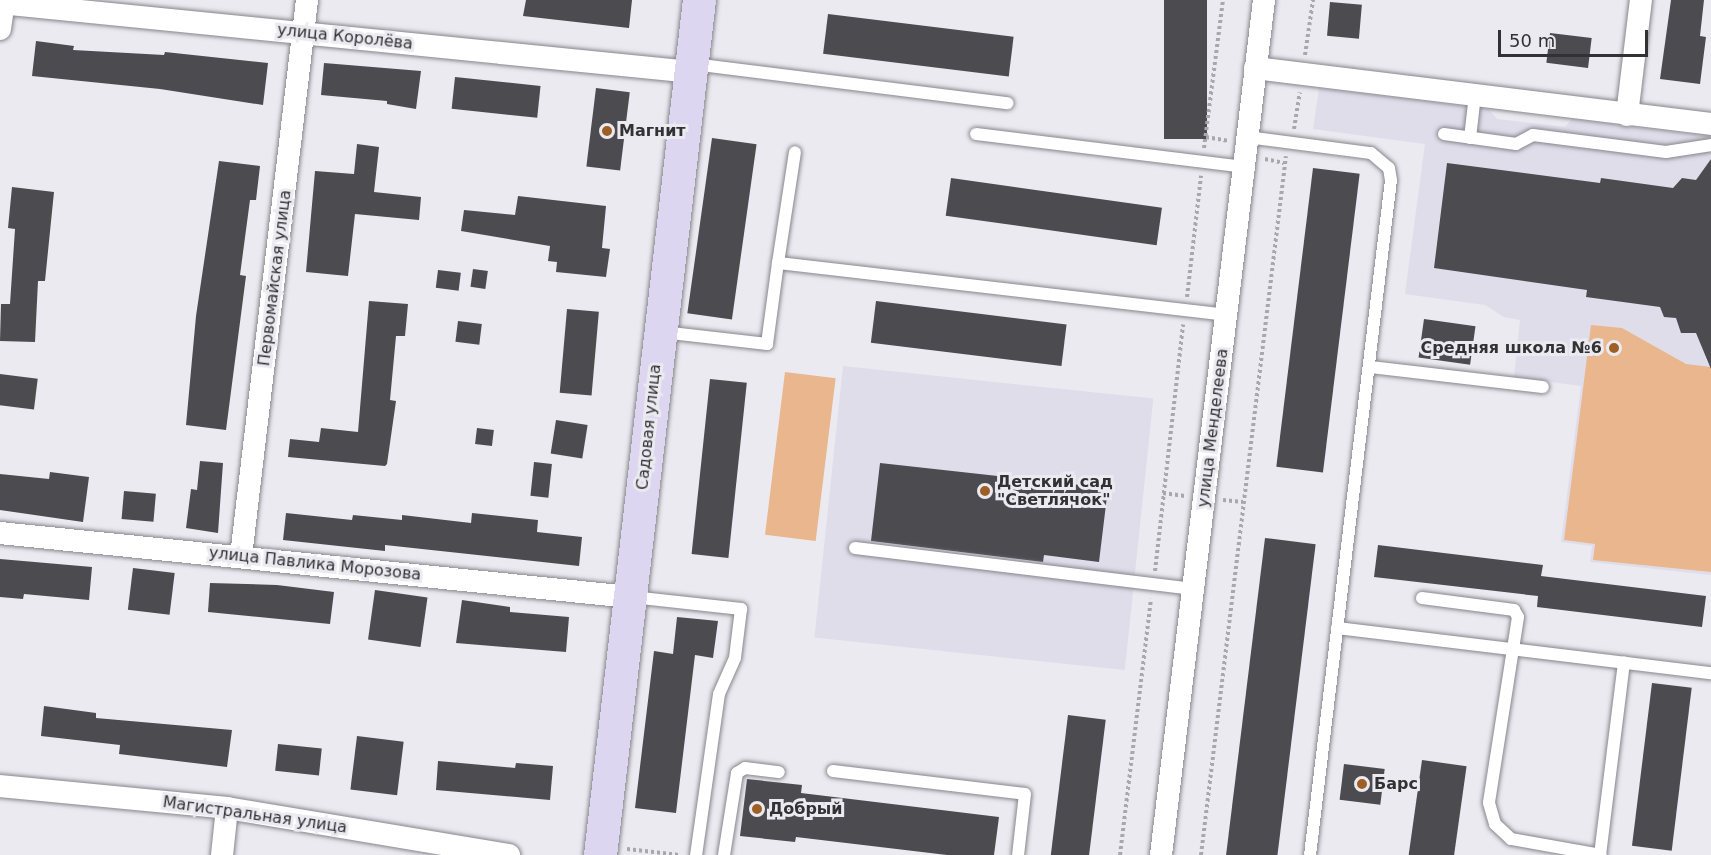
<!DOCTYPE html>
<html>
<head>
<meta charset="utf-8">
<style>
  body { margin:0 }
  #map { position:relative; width:1711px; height:855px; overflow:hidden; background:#eaeaf0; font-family:"DejaVu Sans",sans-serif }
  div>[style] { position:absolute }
  .built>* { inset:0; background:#dfddea; transform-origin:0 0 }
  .green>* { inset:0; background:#e9b68d; transform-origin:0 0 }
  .building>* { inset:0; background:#4c4b50; transform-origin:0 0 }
  .path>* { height:4px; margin-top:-2px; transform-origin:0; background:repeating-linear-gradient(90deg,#a7a7ac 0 3px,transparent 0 6px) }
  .roads { filter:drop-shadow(0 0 2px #87868c) drop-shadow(0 0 2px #87868c) }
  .lane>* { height:12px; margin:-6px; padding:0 6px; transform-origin:6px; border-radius:6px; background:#fff }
  .street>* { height:22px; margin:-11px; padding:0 11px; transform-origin:11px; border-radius:11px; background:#fff }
  .secondary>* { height:33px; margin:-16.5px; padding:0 16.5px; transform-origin:16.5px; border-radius:16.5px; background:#dcd6f1 }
  .dots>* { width:16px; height:16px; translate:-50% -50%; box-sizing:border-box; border:3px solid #eaeaf0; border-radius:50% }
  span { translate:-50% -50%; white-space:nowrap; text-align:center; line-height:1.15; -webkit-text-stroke:6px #eaeaf0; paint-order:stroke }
  .street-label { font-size:16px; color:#323234 }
  .poi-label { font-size:16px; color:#323234; font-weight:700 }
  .left { translate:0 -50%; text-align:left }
  .right { translate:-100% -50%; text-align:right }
  .scale { position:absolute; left:1498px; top:30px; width:150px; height:27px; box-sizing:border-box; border:3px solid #323234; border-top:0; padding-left:8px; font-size:18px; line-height:21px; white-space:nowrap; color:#323234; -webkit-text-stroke:4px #eaeaf0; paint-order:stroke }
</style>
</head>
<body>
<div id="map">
  <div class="built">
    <i style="clip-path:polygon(1319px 88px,1488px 109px,1497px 119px,1565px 127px,1572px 119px,1711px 137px,1711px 575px,1590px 562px,1592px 546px,1561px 542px,1581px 386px,1514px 377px,1520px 320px,1504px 317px,1485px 305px,1405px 294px,1425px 144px,1313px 129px)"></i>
    <i style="left:843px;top:366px;width:312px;height:273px;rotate:6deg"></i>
  </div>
  <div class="green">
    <i style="clip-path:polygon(1591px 325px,1622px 328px,1686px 364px,1711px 367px,1711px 572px,1593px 560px,1595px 544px,1564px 540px)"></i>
    <i style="left:785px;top:372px;width:51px;height:164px;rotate:7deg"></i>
  </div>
  <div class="building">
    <i style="clip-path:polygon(526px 0,632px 0,629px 28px,523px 16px)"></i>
    <i style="left:1164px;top:0;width:43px;height:139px"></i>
    <i style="clip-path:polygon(1671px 0,1704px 0,1700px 36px,1706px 37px,1700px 84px,1660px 79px)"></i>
    <i style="left:1330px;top:2px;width:32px;height:34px;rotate:5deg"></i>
    <i style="left:828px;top:14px;width:187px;height:40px;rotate:7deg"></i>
    <i style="left:1550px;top:33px;width:42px;height:30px;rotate:7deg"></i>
    <i style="clip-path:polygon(36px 41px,74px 46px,73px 50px,164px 55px,165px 52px,268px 63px,263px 105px,160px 89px,32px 76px)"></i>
    <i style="clip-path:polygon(324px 63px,421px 71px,416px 109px,387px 104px,387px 101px,321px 95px)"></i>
    <i style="left:455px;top:77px;width:86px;height:32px;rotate:6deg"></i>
    <i style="left:596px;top:88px;width:34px;height:79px;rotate:7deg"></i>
    <i style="left:712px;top:138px;width:45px;height:177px;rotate:8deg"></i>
    <i style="clip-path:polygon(357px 144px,379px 147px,374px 192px,421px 197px,419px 220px,355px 214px,348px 276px,306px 272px,315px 171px,354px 174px)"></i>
    <i style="clip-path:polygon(1711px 159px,1711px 369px,1696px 333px,1681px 333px,1676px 318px,1664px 317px,1660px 307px,1586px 297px,1587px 290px,1434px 268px,1447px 163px,1600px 183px,1601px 178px,1673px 188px,1682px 178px,1696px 180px)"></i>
    <i style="clip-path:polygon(219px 161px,260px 166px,256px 200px,250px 200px,240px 275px,246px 276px,226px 430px,186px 425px,196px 316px)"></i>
    <i style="left:1313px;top:168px;width:47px;height:301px;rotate:7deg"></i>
    <i style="left:951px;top:178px;width:213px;height:38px;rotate:8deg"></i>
    <i style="clip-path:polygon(12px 187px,54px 192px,45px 281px,38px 281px,35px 342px,0 341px,1px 304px,10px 304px,15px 229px,8px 228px)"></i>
    <i style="clip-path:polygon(518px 196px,606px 206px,602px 248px,610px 249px,606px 277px,556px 272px,557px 262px,548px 261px,550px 246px,461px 231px,464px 210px,515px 215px)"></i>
    <i style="left:473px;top:269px;width:15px;height:18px;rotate:8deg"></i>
    <i style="left:438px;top:270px;width:23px;height:18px;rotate:7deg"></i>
    <i style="clip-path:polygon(369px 301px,408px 304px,405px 336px,396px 336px,390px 400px,396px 401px,387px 464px,385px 466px,288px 457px,290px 439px,319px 442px,321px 428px,358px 432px)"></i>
    <i style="left:876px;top:301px;width:192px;height:42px;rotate:7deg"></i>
    <i style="left:567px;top:309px;width:32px;height:84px;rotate:5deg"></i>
    <i style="left:1424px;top:319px;width:52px;height:39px;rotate:8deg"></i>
    <i style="left:458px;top:321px;width:24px;height:21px;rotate:7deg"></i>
    <i style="left:0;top:374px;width:38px;height:31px;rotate:7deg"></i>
    <i style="left:710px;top:379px;width:37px;height:176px;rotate:6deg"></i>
    <i style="left:556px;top:420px;width:32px;height:34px;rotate:9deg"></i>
    <i style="left:477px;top:428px;width:17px;height:16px;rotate:7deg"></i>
    <i style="clip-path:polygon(200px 461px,223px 463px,218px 533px,186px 528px,191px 489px,197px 490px)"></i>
    <i style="left:534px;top:462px;width:18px;height:34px;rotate:6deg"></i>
    <i style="clip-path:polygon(880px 463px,1108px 488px,1099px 562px,1044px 555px,1043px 562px,871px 541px)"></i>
    <i style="clip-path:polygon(50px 472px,89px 477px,83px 522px,0 510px,0 474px,49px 479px)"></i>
    <i style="left:124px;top:491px;width:32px;height:28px;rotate:5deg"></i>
    <i style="clip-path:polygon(286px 513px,352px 520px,353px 515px,402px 520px,402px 515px,471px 523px,472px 513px,538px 520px,537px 532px,582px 537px,579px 566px,385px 545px,385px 551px,283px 540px)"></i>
    <i style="left:1265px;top:538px;width:51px;height:320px;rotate:7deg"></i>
    <i style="clip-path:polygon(1378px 545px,1543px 565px,1541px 576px,1706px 596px,1702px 627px,1537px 607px,1538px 596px,1374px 577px)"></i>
    <i style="clip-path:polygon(0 559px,92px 567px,89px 600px,24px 594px,23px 599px,0 597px)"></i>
    <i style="left:133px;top:568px;width:42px;height:42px;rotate:7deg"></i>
    <i style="clip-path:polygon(210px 583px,277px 585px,334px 592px,330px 624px,208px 612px)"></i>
    <i style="left:375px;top:590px;width:53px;height:50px;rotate:8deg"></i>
    <i style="clip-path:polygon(462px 600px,510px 607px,510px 612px,569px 617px,566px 652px,456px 643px)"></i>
    <i style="clip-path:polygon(677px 617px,718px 621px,713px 658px,695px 655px,676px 813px,635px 808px,654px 651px,673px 654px)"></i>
    <i style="left:1652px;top:683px;width:40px;height:164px;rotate:7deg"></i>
    <i style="clip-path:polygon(44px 706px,96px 713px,96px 718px,232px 730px,227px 767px,119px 754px,120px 745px,41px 736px)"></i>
    <i style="left:1068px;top:715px;width:38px;height:141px;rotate:7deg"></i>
    <i style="left:357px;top:736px;width:47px;height:54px;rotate:7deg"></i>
    <i style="left:278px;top:744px;width:44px;height:27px;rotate:6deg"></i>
    <i style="left:1422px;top:760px;width:45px;height:96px;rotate:8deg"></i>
    <i style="clip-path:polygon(438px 761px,515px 768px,516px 763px,553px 766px,550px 800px,436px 790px)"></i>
    <i style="left:1344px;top:764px;width:41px;height:36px;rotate:7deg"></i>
    <i style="clip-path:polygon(747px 779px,802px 785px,801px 793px,999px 817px,994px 855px,947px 855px,796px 837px,795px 842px,740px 836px)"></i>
  </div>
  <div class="path">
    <i style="left:1305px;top:55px;width:56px;rotate:-81.7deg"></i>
    <i style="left:1294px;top:129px;width:37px;rotate:-81deg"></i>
    <i style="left:1206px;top:137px;width:22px;rotate:10deg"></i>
    <i style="left:1204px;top:148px;width:149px;rotate:-82.7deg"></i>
    <i style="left:1265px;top:159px;width:19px;rotate:12deg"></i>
    <i style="left:1187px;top:297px;width:122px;rotate:-83.4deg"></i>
    <i style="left:1163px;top:493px;width:22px;rotate:8deg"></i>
    <i style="left:1223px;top:500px;width:20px;rotate:6deg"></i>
    <i style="left:1155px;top:571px;width:248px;rotate:-83.5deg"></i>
    <i style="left:627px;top:849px;width:53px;rotate:6.5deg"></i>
    <i style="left:1120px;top:855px;width:258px;rotate:-83.1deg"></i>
    <i style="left:1201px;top:855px;width:704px;rotate:-83.07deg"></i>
  </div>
  <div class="roads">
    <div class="lane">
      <i style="left:693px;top:64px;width:317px;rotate:7.1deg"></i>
      <i style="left:976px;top:134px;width:270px;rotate:7deg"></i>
      <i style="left:1444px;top:134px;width:73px;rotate:7.9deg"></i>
      <i style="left:1516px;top:144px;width:19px;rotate:-28deg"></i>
      <i style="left:1533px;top:135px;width:134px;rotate:7.3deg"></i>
      <i style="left:1666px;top:152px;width:46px;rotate:-8.8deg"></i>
      <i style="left:1247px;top:137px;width:125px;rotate:7.4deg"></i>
      <i style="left:1371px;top:153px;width:23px;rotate:40deg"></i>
      <i style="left:1389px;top:168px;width:12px;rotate:81deg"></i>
      <i style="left:1391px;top:180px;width:680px;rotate:96.84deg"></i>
      <i style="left:1470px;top:138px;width:43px;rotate:-83.4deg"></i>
      <i style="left:778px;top:263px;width:112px;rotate:-81.3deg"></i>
      <i style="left:662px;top:332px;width:106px;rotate:6.5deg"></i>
      <i style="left:767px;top:344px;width:82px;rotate:-82.3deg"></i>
      <i style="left:778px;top:263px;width:451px;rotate:6.6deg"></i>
      <i style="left:1370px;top:367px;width:174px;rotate:6.6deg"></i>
      <i style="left:855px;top:548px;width:341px;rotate:6.9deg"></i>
      <i style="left:632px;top:597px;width:110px;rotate:6.3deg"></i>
      <i style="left:741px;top:609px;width:49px;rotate:97deg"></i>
      <i style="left:735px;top:658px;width:39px;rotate:114deg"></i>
      <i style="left:719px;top:694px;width:163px;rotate:98.1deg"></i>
      <i style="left:1422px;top:598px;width:93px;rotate:7.4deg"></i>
      <i style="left:1514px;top:610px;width:8px;rotate:60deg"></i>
      <i style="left:1518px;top:617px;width:188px;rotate:98.9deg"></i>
      <i style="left:1489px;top:803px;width:22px;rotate:74deg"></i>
      <i style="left:1495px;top:824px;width:22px;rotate:43deg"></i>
      <i style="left:1511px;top:839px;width:91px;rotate:10.1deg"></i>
      <i style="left:1337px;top:628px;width:377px;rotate:6.9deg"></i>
      <i style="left:833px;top:771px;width:193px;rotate:6.8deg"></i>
      <i style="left:1025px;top:794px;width:61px;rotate:96.5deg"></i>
      <i style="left:724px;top:855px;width:83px;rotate:-81deg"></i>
      <i style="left:737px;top:773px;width:9px;rotate:-32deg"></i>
      <i style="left:745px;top:768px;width:34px;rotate:7deg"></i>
      <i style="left:1600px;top:855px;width:194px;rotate:-82.9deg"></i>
    </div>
    <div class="street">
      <i style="left:0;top:3px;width:694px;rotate:5.7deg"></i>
      <i style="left:0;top:29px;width:29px;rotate:-82deg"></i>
      <i style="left:1255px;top:68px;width:459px;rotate:7deg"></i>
      <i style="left:1627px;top:115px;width:116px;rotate:-83.1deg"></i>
      <i style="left:0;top:533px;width:633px;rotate:5.8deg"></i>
      <i style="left:241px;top:556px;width:560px;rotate:-83.23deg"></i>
      <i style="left:0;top:786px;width:228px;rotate:5.5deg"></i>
      <i style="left:227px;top:808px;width:286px;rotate:9.5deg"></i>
      <i style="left:222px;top:855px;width:47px;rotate:-83.9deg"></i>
      <i style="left:1161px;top:855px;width:861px;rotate:-83.13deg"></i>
    </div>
    <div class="secondary">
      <i style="left:600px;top:855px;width:861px;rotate:-83.4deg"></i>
    </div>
  </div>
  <div class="dots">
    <i style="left:607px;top:131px;background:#9d5f25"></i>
    <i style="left:1614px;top:348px;background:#9d5f25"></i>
    <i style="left:985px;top:491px;background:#9d5f25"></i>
    <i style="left:1362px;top:784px;background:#9d5f25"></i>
    <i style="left:757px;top:809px;background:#9d5f25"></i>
  </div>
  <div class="street-label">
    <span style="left:345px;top:37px;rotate:6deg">улица Королёва</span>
    <span style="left:275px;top:278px;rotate:-83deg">Первомайская улица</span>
    <span style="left:649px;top:427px;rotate:-84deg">Садовая улица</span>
    <span style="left:1213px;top:428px;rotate:-83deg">улица Менделеева</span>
    <span style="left:315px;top:564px;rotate:6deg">улица Павлика Морозова</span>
    <span style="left:255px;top:815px;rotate:8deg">Магистральная улица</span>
  </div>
  <div class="poi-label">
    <span class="left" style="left:619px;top:131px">Магнит</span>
    <span class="right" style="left:1602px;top:348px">Средняя школа №6</span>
    <span class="left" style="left:997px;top:491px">Детский сад<br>"Светлячок"</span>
    <span class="left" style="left:1374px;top:784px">Барс</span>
    <span class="left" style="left:769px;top:809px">Добрый</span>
  </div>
  <div class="scale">50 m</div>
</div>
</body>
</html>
